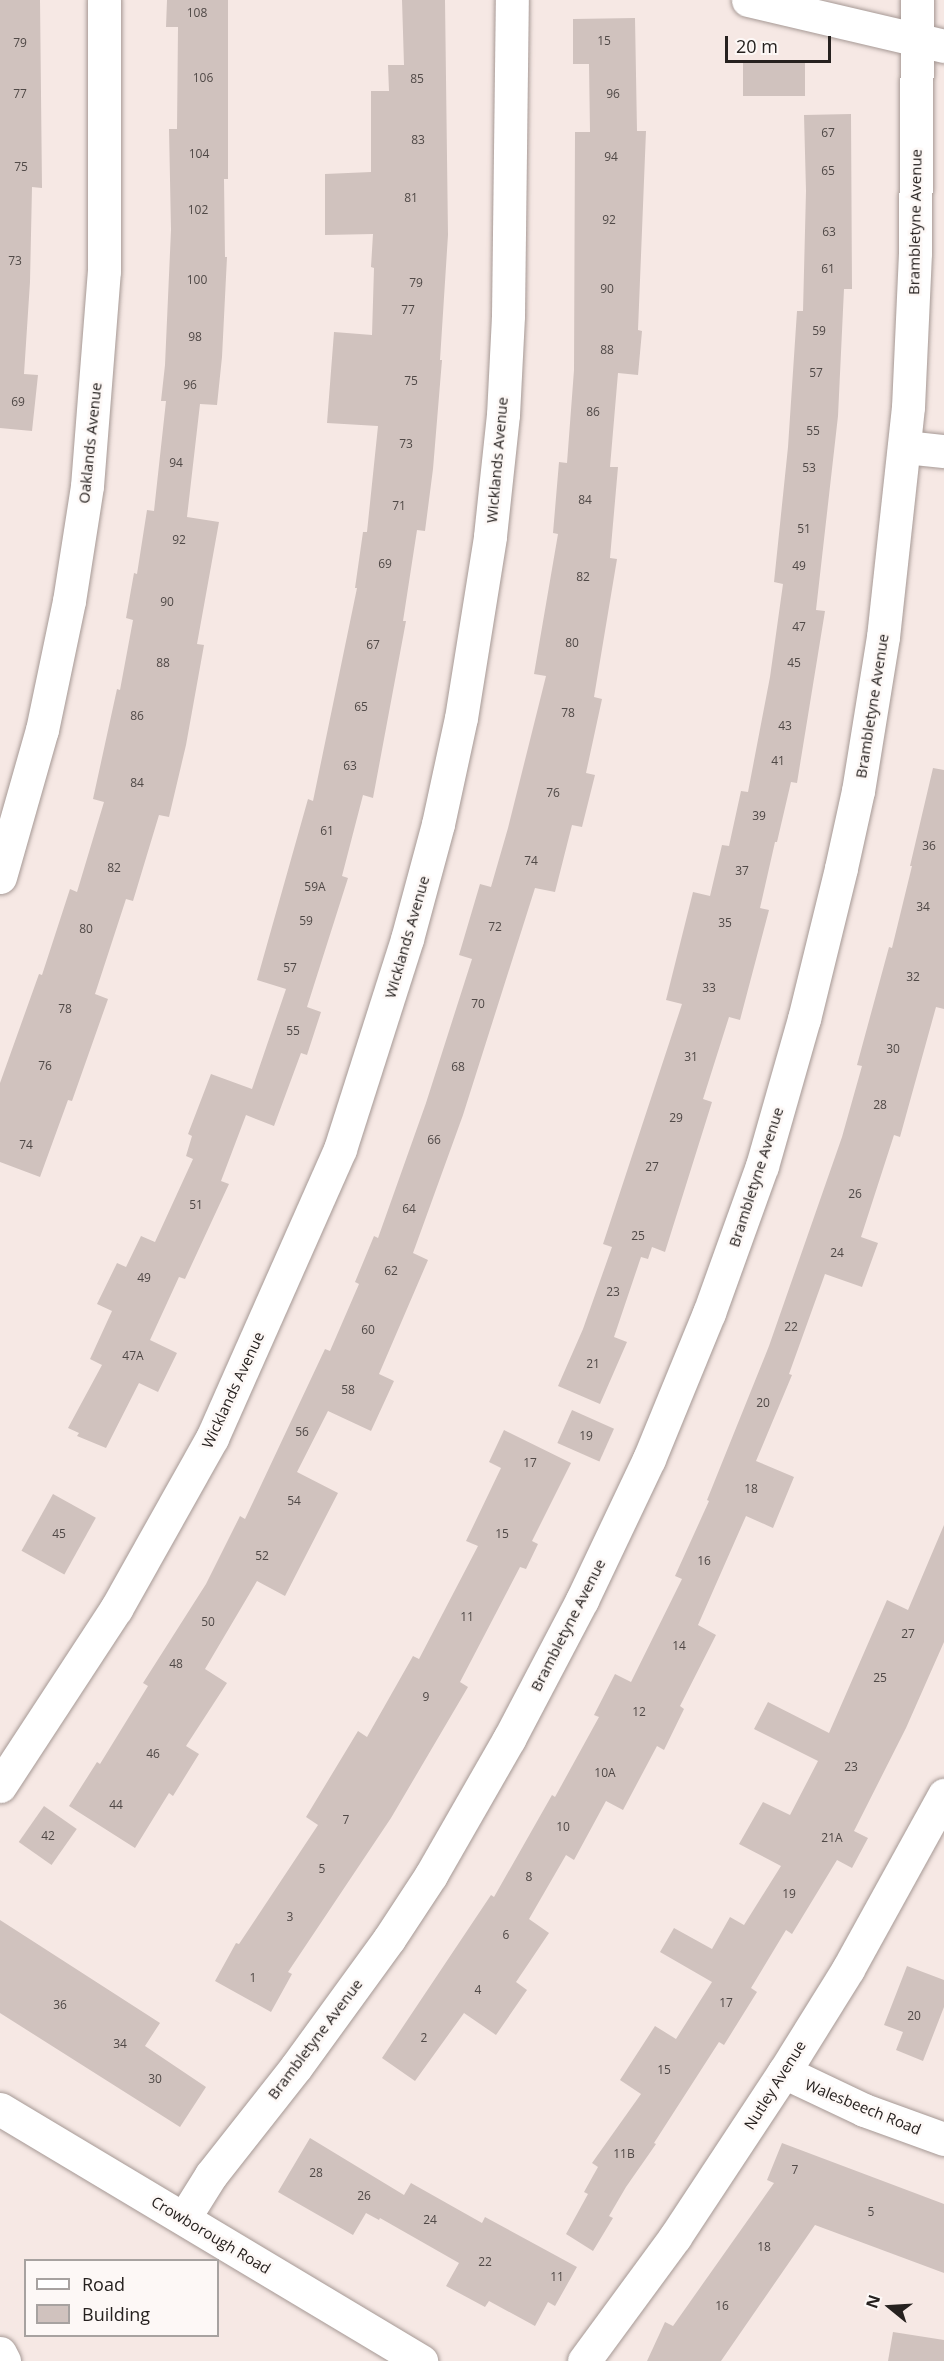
<!DOCTYPE html>
<html>
<head>
<meta charset="utf-8">
<style>
  body { margin:0 }
  #map { position:relative; width:944px; height:2361px; overflow:hidden; background:#f6e8e4; font-family:"Open Sans",sans-serif }
  div>[style] { position:absolute }
  .building>* { inset:0; background:#d0c2be; transform-origin:0 0 }
  .roads { filter:drop-shadow(0 0 2px #a69995) drop-shadow(0 0 2px #a69995) }
  .minor>* { height:33px; margin:-16.5px; padding:0 16.5px; transform-origin:16.5px; border-radius:16.5px; background:#fff }
  span { translate:-50% -50%; white-space:nowrap; text-align:center; line-height:1.15; -webkit-text-stroke:5px #fdf8f6; paint-order:stroke }
  .number-label { font-size:12px; color:#504947 }
  .number-label span { -webkit-text-stroke-width:0 }
  .street-label { font-size:15px; color:#26211f }
  .legend { position:absolute; left:24px; top:2259px; width:195px; height:78px; box-sizing:border-box; background:#fdf8f6; border:2px solid #a7a2a0; margin:0; padding:8px 10px; list-style:none; font-size:18px; color:#26211f }
  .legend li { display:flex; align-items:center; gap:12px; height:30px }
  .legend b { width:30px; border:2px solid #a7a2a0 }
  .north { position:absolute; left:860px; top:2277px; width:60px; height:60px; -webkit-text-stroke:4px #fdf8f6; paint-order:stroke; rotate:288deg; font-size:16px; font-weight:700; line-height:24px; text-align:center; color:#26211f }
  .north::after { content:''; display:block; margin:auto; width:21px; height:27px; background:#26211f; clip-path:polygon(50% 0,100% 100%,50% 72%,0 100%) }
  .scale { position:absolute; left:725px; top:36px; width:106px; height:27px; box-sizing:border-box; border:3px solid #26211f; border-top:0; padding-left:8px; font-size:18px; line-height:21px; white-space:nowrap; color:#26211f; -webkit-text-stroke:4px #fdf8f6; paint-order:stroke }
</style>
</head>
<body>
<div id="map">
  <div class="building">
    <i style="clip-path:polygon(0 0,40px 0,42px 188px,32px 187px,30px 282px,24px 374px,38px 375px,32px 431px,0 428px)"></i>
    <i style="clip-path:polygon(167px 0,228px 0,228px 179px,224px 179px,225px 257px,227px 257px,222px 357px,217px 405px,200px 404px,187px 517px,219px 522px,197px 644px,204px 645px,186px 745px,169px 817px,159px 815px,133px 901px,126px 899px,95px 994px,108px 999px,72px 1101px,68px 1100px,40px 1177px,0 1162px,0 1083px,39px 974px,42px 975px,70px 889px,77px 892px,104px 802px,93px 799px,117px 689px,120px 690px,133px 620px,126px 618px,134px 573px,137px 574px,147px 510px,154px 511px,166px 401px,161px 401px,165px 365px,171px 230px,169px 129px,177px 129px,178px 27px,166px 27px)"></i>
    <i style="clip-path:polygon(402px 0,445px 0,448px 235px,440px 360px,442px 360px,433px 469px,425px 531px,417px 530px,403px 621px,406px 621px,373px 798px,363px 795px,342px 876px,348px 878px,307px 1007px,321px 1012px,307px 1055px,301px 1053px,274px 1126px,246px 1115px,221px 1181px,229px 1184px,185px 1279px,179px 1277px,150px 1340px,177px 1353px,158px 1392px,139px 1383px,106px 1448px,77px 1436px,79px 1433px,68px 1428px,102px 1365px,90px 1359px,112px 1311px,97px 1304px,117px 1263px,126px 1267px,141px 1236px,155px 1242px,193px 1159px,186px 1156px,192px 1136px,188px 1134px,211px 1074px,252px 1089px,286px 989px,257px 980px,308px 799px,313px 801px,357px 588px,355px 588px,363px 532px,367px 532px,378px 426px,327px 423px,334px 332px,372px 335px,374px 268px,371px 267px,373px 234px,325px 235px,325px 174px,371px 172px,371px 91px,389px 91px,388px 65px,404px 65px)"></i>
    <i style="clip-path:polygon(635px 18px,637px 131px,646px 131px,638px 330px,642px 331px,638px 375px,618px 373px,610px 467px,618px 467px,610px 558px,617px 559px,594px 697px,602px 699px,586px 773px,595px 775px,582px 827px,572px 825px,555px 892px,535px 888px,463px 1115px,413px 1253px,428px 1260px,379px 1374px,394px 1381px,371px 1431px,328px 1411px,297px 1472px,338px 1493px,285px 1596px,257px 1581px,205px 1669px,227px 1683px,186px 1746px,199px 1754px,173px 1796px,169px 1793px,135px 1848px,69px 1806px,97px 1762px,100px 1764px,148px 1686px,143px 1683px,206px 1584px,240px 1516px,245px 1519px,325px 1349px,330px 1351px,359px 1284px,355px 1282px,374px 1236px,378px 1238px,426px 1103px,472px 959px,459px 955px,480px 884px,491px 887px,508px 828px,546px 676px,534px 674px,558px 534px,553px 533px,559px 462px,567px 463px,574px 370px,575px 132px,590px 132px,589px 64px,573px 64px,573px 19px)"></i>
    <i style="left:805px;top:63px;width:33px;height:62px;rotate:90deg"></i>
    <i style="clip-path:polygon(851px 114px,852px 289px,844px 289px,838px 416px,816px 610px,825px 611px,797px 783px,791px 782px,777px 842px,775px 842px,760px 908px,769px 910px,740px 1020px,729px 1017px,703px 1099px,712px 1102px,665px 1252px,652px 1247px,648px 1259px,641px 1257px,614px 1337px,627px 1342px,600px 1404px,558px 1386px,583px 1329px,612px 1247px,603px 1244px,682px 1004px,666px 1000px,693px 892px,710px 896px,722px 845px,729px 846px,741px 791px,748px 792px,770px 677px,783px 584px,774px 582px,788px 447px,797px 311px,803px 311px,806px 191px,804px 115px)"></i>
    <i style="clip-path:polygon(933px 768px,944px 770px,944px 1009px,936px 1007px,900px 1137px,894px 1135px,861px 1237px,878px 1243px,862px 1287px,825px 1274px,789px 1374px,792px 1375px,756px 1461px,794px 1477px,773px 1528px,746px 1516px,698px 1625px,716px 1635px,680px 1706px,684px 1709px,664px 1750px,657px 1746px,623px 1810px,606px 1801px,574px 1860px,566px 1855px,529px 1919px,549px 1933px,516px 1982px,527px 1990px,496px 2035px,464px 2013px,415px 2081px,382px 2058px,491px 1895px,494px 1897px,552px 1795px,555px 1797px,599px 1717px,594px 1715px,615px 1674px,631px 1682px,682px 1579px,675px 1576px,709px 1501px,707px 1500px,769px 1346px,842px 1137px,862px 1066px,857px 1065px,889px 947px,892px 948px,912px 866px,910px 866px)"></i>
    <i style="left:572px;top:1410px;width:46px;height:36px;rotate:24deg"></i>
    <i style="clip-path:polygon(504px 1430px,571px 1463px,532px 1541px,538px 1544px,526px 1569px,520px 1567px,460px 1682px,468px 1687px,391px 1818px,288px 1972px,292px 1974px,271px 2012px,215px 1981px,236px 1943px,239px 1944px,318px 1825px,306px 1817px,358px 1731px,367px 1737px,413px 1656px,419px 1659px,478px 1546px,466px 1541px,501px 1468px,489px 1462px)"></i>
    <i style="left:53px;top:1494px;width:49px;height:65px;rotate:29deg"></i>
    <i style="clip-path:polygon(944px 1525px,944px 1642px,906px 1728px,854px 1831px,868px 1838px,852px 1868px,837px 1860px,792px 1934px,786px 1930px,751px 1988px,757px 1992px,724px 2045px,719px 2042px,654px 2143px,656px 2144px,626px 2187px,609px 2216px,613px 2218px,593px 2251px,566px 2234px,588px 2194px,584px 2192px,598px 2167px,592px 2163px,641px 2094px,620px 2080px,655px 2026px,676px 2039px,712px 1982px,660px 1952px,674px 1928px,712px 1949px,730px 1917px,744px 1925px,781px 1866px,739px 1844px,763px 1802px,790px 1815px,818px 1761px,754px 1729px,768px 1702px,829px 1733px,887px 1600px,908px 1610px)"></i>
    <i style="left:44px;top:1806px;width:40px;height:44px;rotate:35deg"></i>
    <i style="clip-path:polygon(0 1920px,160px 2023px,145px 2046px,206px 2087px,180px 2127px,0 2013px)"></i>
    <i style="clip-path:polygon(907px 1966px,944px 1980px,944px 2007px,923px 2061px,896px 2050px,903px 2032px,884px 2025px)"></i>
    <i style="clip-path:polygon(310px 2138px,404px 2195px,411px 2183px,482px 2223px,485px 2217px,577px 2267px,555px 2306px,548px 2302px,535px 2326px,489px 2301px,485px 2307px,446px 2286px,459px 2263px,380px 2218px,379px 2220px,366px 2213px,353px 2235px,278px 2192px)"></i>
    <i style="clip-path:polygon(782px 2143px,944px 2204px,944px 2273px,815px 2225px,721px 2361px,647px 2361px,665px 2322px,673px 2326px,774px 2183px,767px 2180px)"></i>
    <i style="clip-path:polygon(893px 2332px,944px 2340px,944px 2361px,888px 2361px)"></i>
  </div>
  <div class="roads">
    <div class="minor">
      <i style="left:748px;top:0;width:201px;rotate:13.2deg"></i>
      <i style="left:905px;top:447px;width:39px;rotate:6deg"></i>
      <i style="left:0;top:877px;width:153px;rotate:-74.1deg"></i>
      <i style="left:42px;top:730px;width:132px;rotate:-78.2deg"></i>
      <i style="left:69px;top:601px;width:116px;rotate:-81.1deg"></i>
      <i style="left:87px;top:486px;width:216px;rotate:-85.5deg"></i>
      <i style="left:104px;top:271px;width:271px;rotate:-90deg"></i>
      <i style="left:0;top:1786px;width:212px;rotate:-56.8deg"></i>
      <i style="left:116px;top:1609px;width:196px;rotate:-60.7deg"></i>
      <i style="left:212px;top:1438px;width:316px;rotate:-66.1deg"></i>
      <i style="left:340px;top:1149px;width:220px;rotate:-72.3deg"></i>
      <i style="left:407px;top:939px;width:119px;rotate:-74.9deg"></i>
      <i style="left:438px;top:824px;width:108px;rotate:-77.8deg"></i>
      <i style="left:461px;top:718px;width:184px;rotate:-80.9deg"></i>
      <i style="left:490px;top:536px;width:122px;rotate:-83.9deg"></i>
      <i style="left:503px;top:415px;width:100px;rotate:-87.1deg"></i>
      <i style="left:508px;top:315px;width:315px;rotate:-89.3deg"></i>
      <i style="left:784px;top:2072px;width:89px;rotate:25.4deg"></i>
      <i style="left:864px;top:2110px;width:85px;rotate:19.9deg"></i>
      <i style="left:0;top:2109px;width:491px;rotate:30.9deg"></i>
      <i style="left:184px;top:2218px;width:51px;rotate:-57.9deg"></i>
      <i style="left:211px;top:2175px;width:137px;rotate:-51.8deg"></i>
      <i style="left:296px;top:2067px;width:158px;rotate:-54deg"></i>
      <i style="left:389px;top:1939px;width:77px;rotate:-56.7deg"></i>
      <i style="left:431px;top:1875px;width:157px;rotate:-60.2deg"></i>
      <i style="left:509px;top:1739px;width:157px;rotate:-62.3deg"></i>
      <i style="left:582px;top:1600px;width:156px;rotate:-64.6deg"></i>
      <i style="left:649px;top:1459px;width:158px;rotate:-67.7deg"></i>
      <i style="left:709px;top:1313px;width:156px;rotate:-70.2deg"></i>
      <i style="left:762px;top:1166px;width:153px;rotate:-74.1deg"></i>
      <i style="left:804px;top:1019px;width:155px;rotate:-76.2deg"></i>
      <i style="left:841px;top:868px;width:79px;rotate:-77.6deg"></i>
      <i style="left:858px;top:791px;width:156px;rotate:-80.8deg"></i>
      <i style="left:883px;top:637px;width:231px;rotate:-83.8deg"></i>
      <i style="left:908px;top:407px;width:155px;rotate:-87.4deg"></i>
      <i style="left:915px;top:252px;width:252px;rotate:-89.5deg"></i>
      <i style="left:0;top:2353px;width:9px;rotate:63deg"></i>
      <i style="left:584px;top:2361px;width:154px;rotate:-53.7deg"></i>
      <i style="left:675px;top:2237px;width:198px;rotate:-56.6deg"></i>
      <i style="left:784px;top:2072px;width:121px;rotate:-58.1deg"></i>
      <i style="left:848px;top:1969px;width:199px;rotate:-61.1deg"></i>
    </div>
  </div>
  <div class="number-label">
    <span style="left:197px;top:13px">108</span>
    <span style="left:604px;top:41px">15</span>
    <span style="left:20px;top:43px">79</span>
    <span style="left:203px;top:78px">106</span>
    <span style="left:417px;top:79px">85</span>
    <span style="left:20px;top:94px">77</span>
    <span style="left:613px;top:94px">96</span>
    <span style="left:828px;top:133px">67</span>
    <span style="left:418px;top:140px">83</span>
    <span style="left:199px;top:154px">104</span>
    <span style="left:611px;top:157px">94</span>
    <span style="left:21px;top:167px">75</span>
    <span style="left:828px;top:171px">65</span>
    <span style="left:411px;top:198px">81</span>
    <span style="left:198px;top:210px">102</span>
    <span style="left:609px;top:220px">92</span>
    <span style="left:829px;top:232px">63</span>
    <span style="left:15px;top:261px">73</span>
    <span style="left:828px;top:269px">61</span>
    <span style="left:197px;top:280px">100</span>
    <span style="left:416px;top:283px">79</span>
    <span style="left:607px;top:289px">90</span>
    <span style="left:408px;top:310px">77</span>
    <span style="left:819px;top:331px">59</span>
    <span style="left:195px;top:337px">98</span>
    <span style="left:607px;top:350px">88</span>
    <span style="left:816px;top:373px">57</span>
    <span style="left:411px;top:381px">75</span>
    <span style="left:190px;top:385px">96</span>
    <span style="left:18px;top:402px">69</span>
    <span style="left:593px;top:412px">86</span>
    <span style="left:813px;top:431px">55</span>
    <span style="left:406px;top:444px">73</span>
    <span style="left:176px;top:463px">94</span>
    <span style="left:809px;top:468px">53</span>
    <span style="left:585px;top:500px">84</span>
    <span style="left:399px;top:506px">71</span>
    <span style="left:804px;top:529px">51</span>
    <span style="left:179px;top:540px">92</span>
    <span style="left:385px;top:564px">69</span>
    <span style="left:799px;top:566px">49</span>
    <span style="left:583px;top:577px">82</span>
    <span style="left:167px;top:602px">90</span>
    <span style="left:799px;top:627px">47</span>
    <span style="left:572px;top:643px">80</span>
    <span style="left:373px;top:645px">67</span>
    <span style="left:163px;top:663px">88</span>
    <span style="left:794px;top:663px">45</span>
    <span style="left:361px;top:707px">65</span>
    <span style="left:568px;top:713px">78</span>
    <span style="left:137px;top:716px">86</span>
    <span style="left:785px;top:726px">43</span>
    <span style="left:778px;top:761px">41</span>
    <span style="left:350px;top:766px">63</span>
    <span style="left:137px;top:783px">84</span>
    <span style="left:553px;top:793px">76</span>
    <span style="left:759px;top:816px">39</span>
    <span style="left:327px;top:831px">61</span>
    <span style="left:929px;top:846px">36</span>
    <span style="left:531px;top:861px">74</span>
    <span style="left:114px;top:868px">82</span>
    <span style="left:742px;top:871px">37</span>
    <span style="left:315px;top:887px">59A</span>
    <span style="left:923px;top:907px">34</span>
    <span style="left:306px;top:921px">59</span>
    <span style="left:725px;top:923px">35</span>
    <span style="left:495px;top:927px">72</span>
    <span style="left:86px;top:929px">80</span>
    <span style="left:290px;top:968px">57</span>
    <span style="left:913px;top:977px">32</span>
    <span style="left:709px;top:988px">33</span>
    <span style="left:478px;top:1004px">70</span>
    <span style="left:65px;top:1009px">78</span>
    <span style="left:293px;top:1031px">55</span>
    <span style="left:893px;top:1049px">30</span>
    <span style="left:691px;top:1057px">31</span>
    <span style="left:45px;top:1066px">76</span>
    <span style="left:458px;top:1067px">68</span>
    <span style="left:880px;top:1105px">28</span>
    <span style="left:676px;top:1118px">29</span>
    <span style="left:434px;top:1140px">66</span>
    <span style="left:26px;top:1145px">74</span>
    <span style="left:652px;top:1167px">27</span>
    <span style="left:855px;top:1194px">26</span>
    <span style="left:196px;top:1205px">51</span>
    <span style="left:409px;top:1209px">64</span>
    <span style="left:638px;top:1236px">25</span>
    <span style="left:837px;top:1253px">24</span>
    <span style="left:391px;top:1271px">62</span>
    <span style="left:144px;top:1278px">49</span>
    <span style="left:613px;top:1292px">23</span>
    <span style="left:791px;top:1327px">22</span>
    <span style="left:368px;top:1330px">60</span>
    <span style="left:133px;top:1356px">47A</span>
    <span style="left:593px;top:1364px">21</span>
    <span style="left:348px;top:1390px">58</span>
    <span style="left:763px;top:1403px">20</span>
    <span style="left:302px;top:1432px">56</span>
    <span style="left:586px;top:1436px">19</span>
    <span style="left:530px;top:1463px">17</span>
    <span style="left:751px;top:1489px">18</span>
    <span style="left:294px;top:1501px">54</span>
    <span style="left:59px;top:1534px">45</span>
    <span style="left:502px;top:1534px">15</span>
    <span style="left:262px;top:1556px">52</span>
    <span style="left:704px;top:1561px">16</span>
    <span style="left:467px;top:1617px">11</span>
    <span style="left:208px;top:1622px">50</span>
    <span style="left:908px;top:1634px">27</span>
    <span style="left:679px;top:1646px">14</span>
    <span style="left:176px;top:1664px">48</span>
    <span style="left:880px;top:1678px">25</span>
    <span style="left:426px;top:1697px">9</span>
    <span style="left:639px;top:1712px">12</span>
    <span style="left:153px;top:1754px">46</span>
    <span style="left:851px;top:1767px">23</span>
    <span style="left:605px;top:1773px">10A</span>
    <span style="left:116px;top:1805px">44</span>
    <span style="left:346px;top:1820px">7</span>
    <span style="left:563px;top:1827px">10</span>
    <span style="left:48px;top:1836px">42</span>
    <span style="left:832px;top:1838px">21A</span>
    <span style="left:322px;top:1869px">5</span>
    <span style="left:529px;top:1877px">8</span>
    <span style="left:789px;top:1894px">19</span>
    <span style="left:290px;top:1917px">3</span>
    <span style="left:506px;top:1935px">6</span>
    <span style="left:253px;top:1978px">1</span>
    <span style="left:478px;top:1990px">4</span>
    <span style="left:726px;top:2003px">17</span>
    <span style="left:60px;top:2005px">36</span>
    <span style="left:914px;top:2016px">20</span>
    <span style="left:424px;top:2038px">2</span>
    <span style="left:120px;top:2044px">34</span>
    <span style="left:664px;top:2070px">15</span>
    <span style="left:155px;top:2079px">30</span>
    <span style="left:624px;top:2154px">11B</span>
    <span style="left:795px;top:2170px">7</span>
    <span style="left:316px;top:2173px">28</span>
    <span style="left:364px;top:2196px">26</span>
    <span style="left:871px;top:2212px">5</span>
    <span style="left:430px;top:2220px">24</span>
    <span style="left:764px;top:2247px">18</span>
    <span style="left:485px;top:2262px">22</span>
    <span style="left:557px;top:2277px">11</span>
    <span style="left:722px;top:2306px">16</span>
  </div>
  <div class="street-label">
    <span style="left:915px;top:222px;rotate:-89deg">Brambletyne Avenue</span>
    <span style="left:90px;top:443px;rotate:-84deg">Oaklands Avenue</span>
    <span style="left:497px;top:460px;rotate:-85deg">Wicklands Avenue</span>
    <span style="left:872px;top:706px;rotate:-81deg">Brambletyne Avenue</span>
    <span style="left:407px;top:937px;rotate:-74deg">Wicklands Avenue</span>
    <span style="left:756px;top:1177px;rotate:-72deg">Brambletyne Avenue</span>
    <span style="left:233px;top:1390px;rotate:-65deg">Wicklands Avenue</span>
    <span style="left:568px;top:1625px;rotate:-63deg">Brambletyne Avenue</span>
    <span style="left:315px;top:2039px;rotate:-53deg">Brambletyne Avenue</span>
    <span style="left:775px;top:2085px;rotate:-58deg">Nutley Avenue</span>
    <span style="left:863px;top:2107px;rotate:22deg">Walesbeech Road</span>
    <span style="left:211px;top:2235px;rotate:31deg">Crowborough Road</span>
  </div>
  <ul class="legend">
  <li><b style="height:8px;background:#fff"></b>Road</li>
  <li><b style="height:16px;background:#d0c2be"></b>Building</li>
  </ul>
  <div class="north">N</div>
  <div class="scale">20 m</div>
</div>
</body>
</html>
